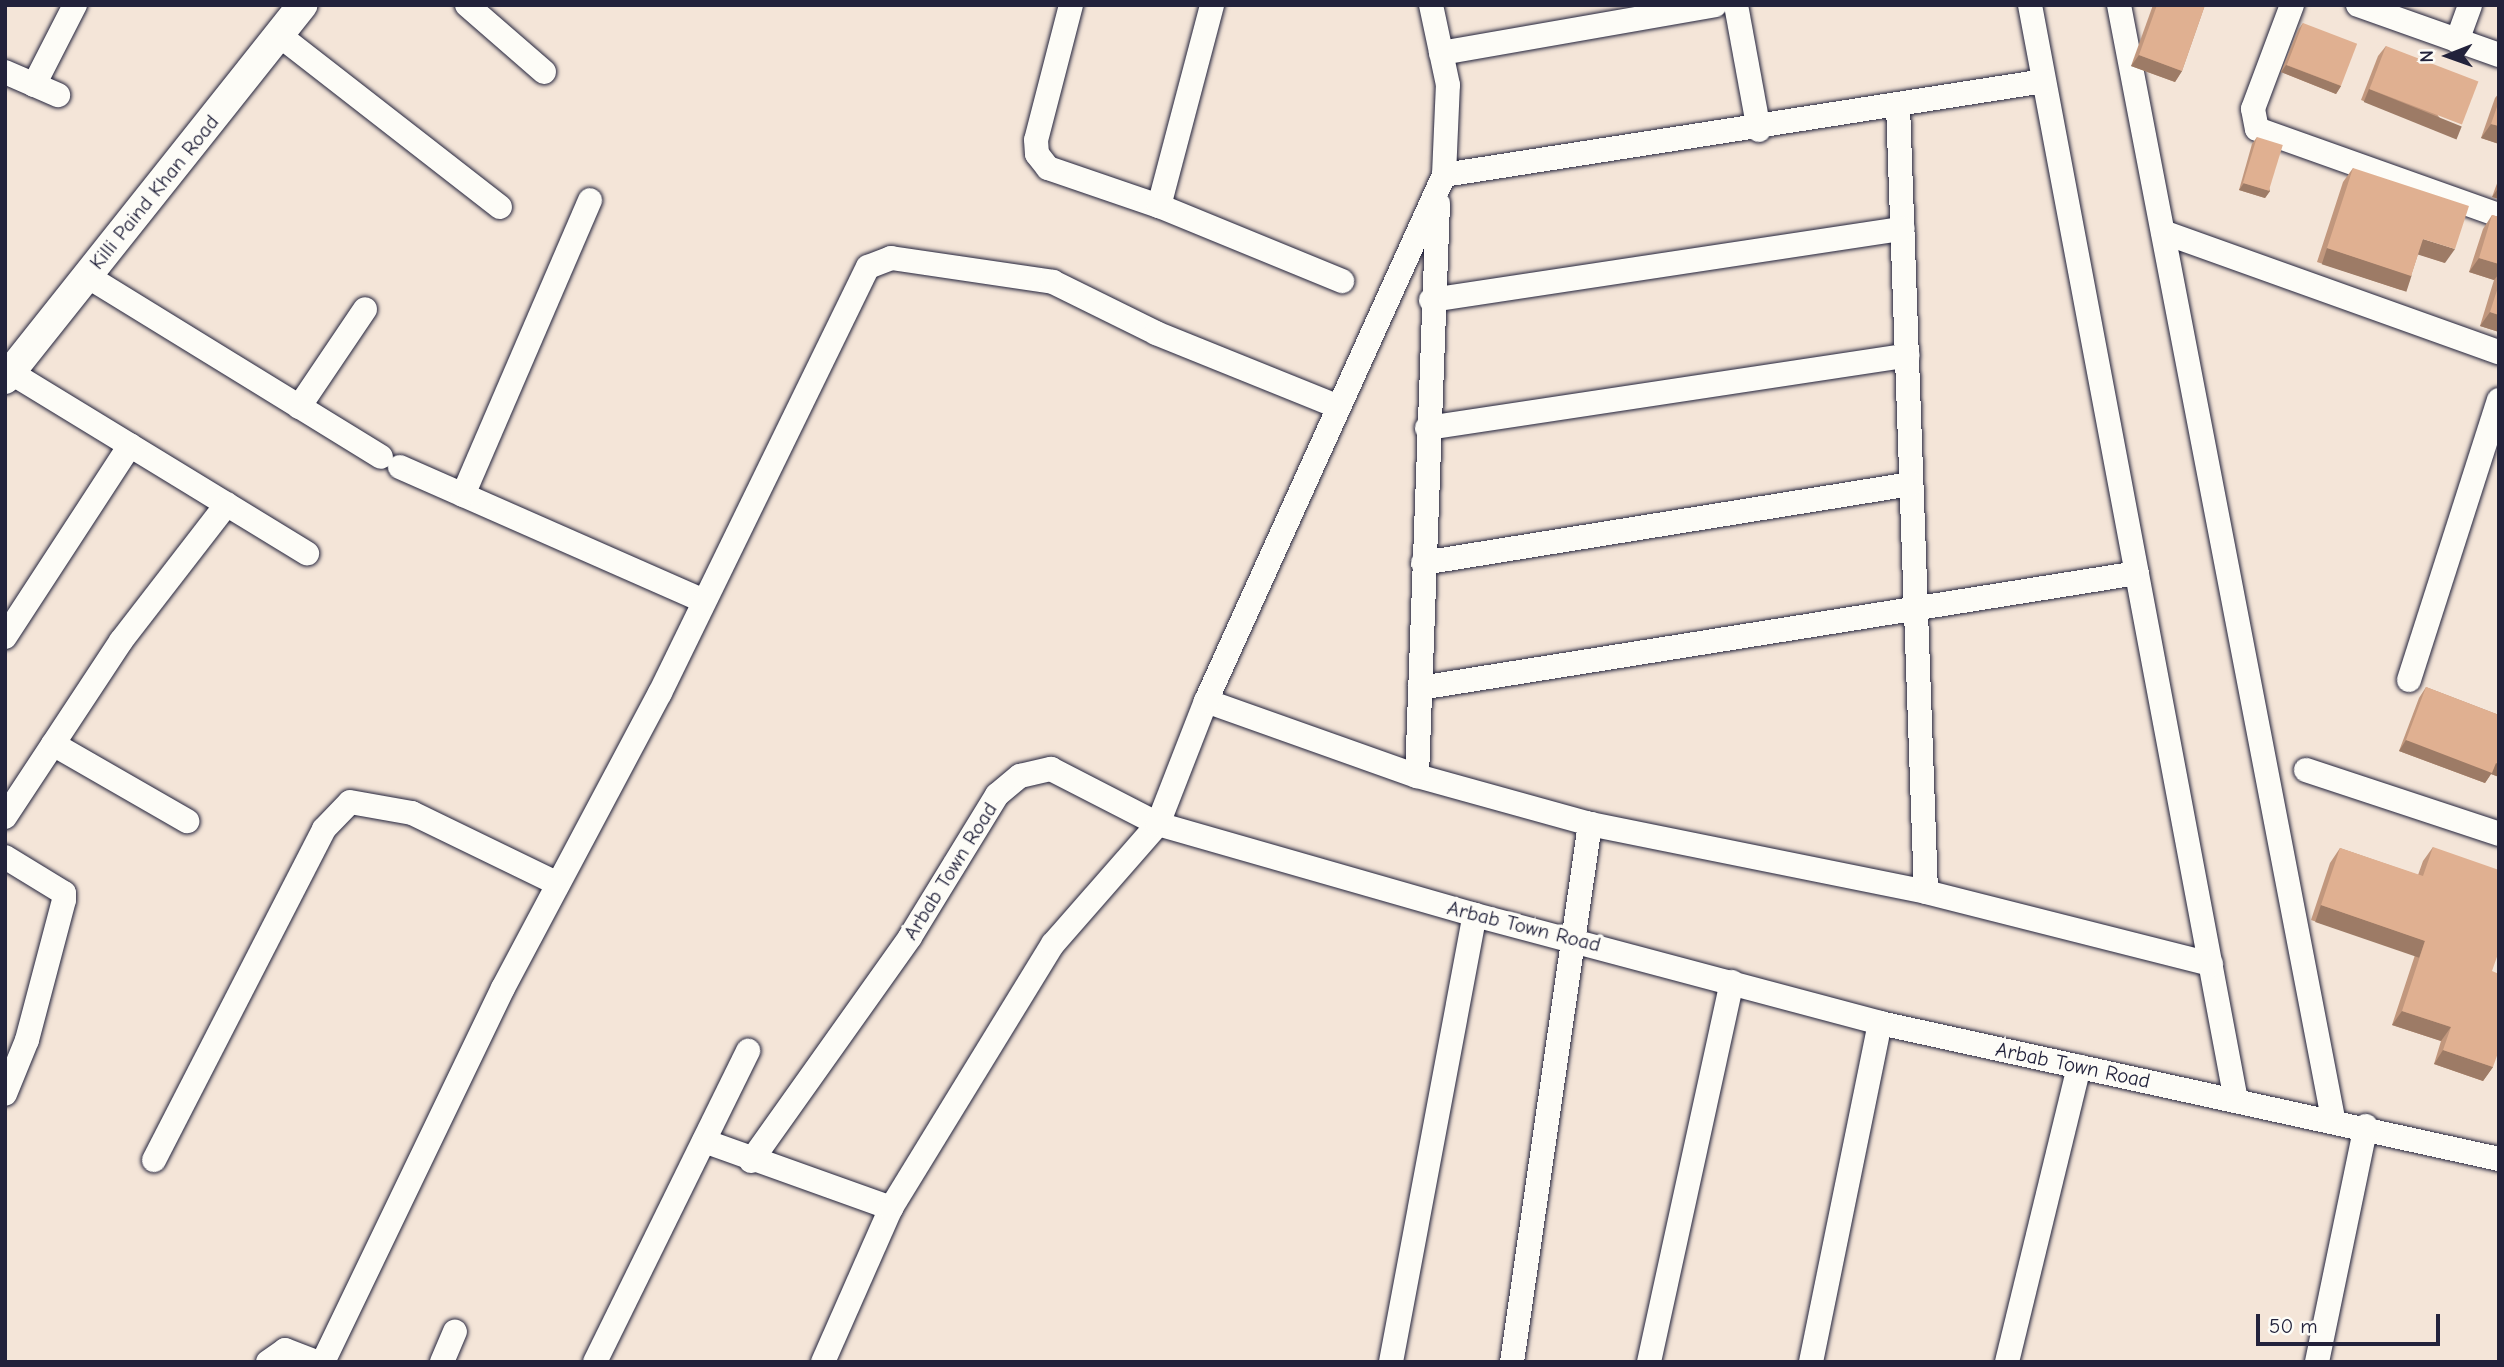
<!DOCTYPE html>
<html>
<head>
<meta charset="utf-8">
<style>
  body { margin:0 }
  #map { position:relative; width:2504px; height:1367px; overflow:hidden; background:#f4e5d8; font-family:"Comic Neue",sans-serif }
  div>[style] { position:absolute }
  .roads { filter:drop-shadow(0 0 2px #22223b) drop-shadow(0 0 2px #22223b) }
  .minor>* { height:24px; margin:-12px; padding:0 12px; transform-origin:12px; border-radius:12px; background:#fdfcf7 }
  .tertiary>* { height:30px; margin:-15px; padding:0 15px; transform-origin:15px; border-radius:15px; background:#fdfcf7 }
  .wall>* { inset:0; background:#c1977d }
  .shaded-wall>* { inset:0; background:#9d7b66; transform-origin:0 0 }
  .building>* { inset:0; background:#e0b091; transform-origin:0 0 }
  span { translate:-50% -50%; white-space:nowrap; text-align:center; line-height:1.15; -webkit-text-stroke:7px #fdfcf7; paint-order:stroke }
  .street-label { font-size:21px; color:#22223b }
  .frame { position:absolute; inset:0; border:7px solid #22223b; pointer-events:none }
  .north { position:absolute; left:2413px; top:21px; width:70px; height:70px; -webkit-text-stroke:5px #fdfcf7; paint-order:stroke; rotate:269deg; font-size:19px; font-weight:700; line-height:28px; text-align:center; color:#22223b }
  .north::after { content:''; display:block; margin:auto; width:24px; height:32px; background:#22223b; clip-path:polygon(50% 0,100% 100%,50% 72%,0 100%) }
  .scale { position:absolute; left:2256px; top:1314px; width:184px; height:32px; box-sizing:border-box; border:4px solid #22223b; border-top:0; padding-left:9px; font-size:21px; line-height:24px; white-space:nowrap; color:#22223b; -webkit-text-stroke:5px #fdfcf7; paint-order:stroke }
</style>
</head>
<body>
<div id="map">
  <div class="roads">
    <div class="minor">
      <i style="left:467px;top:5px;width:102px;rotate:41deg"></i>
      <i style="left:1071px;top:5px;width:139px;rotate:104.5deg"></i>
      <i style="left:1036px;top:140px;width:14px;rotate:86deg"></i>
      <i style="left:1037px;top:154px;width:18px;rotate:52deg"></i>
      <i style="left:1048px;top:168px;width:117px;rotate:18.9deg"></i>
      <i style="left:1159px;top:206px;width:198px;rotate:22.3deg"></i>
      <i style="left:1736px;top:5px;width:127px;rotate:79.6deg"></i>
      <i style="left:2030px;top:5px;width:1114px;rotate:79.35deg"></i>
      <i style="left:2119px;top:5px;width:1133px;rotate:79.12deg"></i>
      <i style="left:2292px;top:5px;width:111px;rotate:110.6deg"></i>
      <i style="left:2253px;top:109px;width:20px;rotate:79deg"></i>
      <i style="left:2257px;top:129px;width:257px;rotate:19.6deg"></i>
      <i style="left:2358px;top:5px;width:150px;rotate:19.5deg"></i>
      <i style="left:279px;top:35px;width:280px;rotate:37.9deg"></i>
      <i style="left:2457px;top:41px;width:38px;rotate:-70deg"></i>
      <i style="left:1441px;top:53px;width:278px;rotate:-9.9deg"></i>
      <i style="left:5px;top:72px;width:58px;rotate:23.5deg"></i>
      <i style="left:34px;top:85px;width:90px;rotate:-62.9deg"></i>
      <i style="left:1898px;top:106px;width:786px;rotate:87.96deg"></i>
      <i style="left:1444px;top:175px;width:607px;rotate:-8.9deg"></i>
      <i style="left:1159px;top:206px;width:208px;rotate:-75.2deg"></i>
      <i style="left:2163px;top:232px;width:357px;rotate:19.7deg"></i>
      <i style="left:87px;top:276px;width:345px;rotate:31.6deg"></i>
      <i style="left:1431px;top:300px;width:477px;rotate:-8.6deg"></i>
      <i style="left:5px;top:369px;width:354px;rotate:31.4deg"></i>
      <i style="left:299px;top:407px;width:118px;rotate:-56deg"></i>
      <i style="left:1427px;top:428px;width:486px;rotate:-8.6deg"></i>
      <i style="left:400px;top:467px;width:332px;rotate:23.8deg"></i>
      <i style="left:463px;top:495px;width:321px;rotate:-66.7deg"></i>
      <i style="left:1423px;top:563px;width:494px;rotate:-9.2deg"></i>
      <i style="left:5px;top:637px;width:229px;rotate:-56.9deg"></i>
      <i style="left:2409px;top:680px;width:294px;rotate:-72.2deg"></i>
      <i style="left:1420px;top:688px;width:726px;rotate:-9.11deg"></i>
      <i style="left:1206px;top:701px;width:224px;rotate:19.6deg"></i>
      <i style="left:1417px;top:776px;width:180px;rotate:15.5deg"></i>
      <i style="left:1590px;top:824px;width:343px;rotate:11.4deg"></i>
      <i style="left:1926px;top:892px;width:294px;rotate:14.2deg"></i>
      <i style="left:53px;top:744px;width:155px;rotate:29.9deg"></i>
      <i style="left:2306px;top:770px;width:203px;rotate:18.3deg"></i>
      <i style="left:1417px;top:776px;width:573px;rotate:-87.9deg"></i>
      <i style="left:5px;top:817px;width:211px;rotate:-56.6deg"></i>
      <i style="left:121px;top:641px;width:173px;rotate:-52.3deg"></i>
      <i style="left:5px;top:857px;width:69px;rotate:31.4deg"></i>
      <i style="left:64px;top:893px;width:7px;rotate:90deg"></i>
      <i style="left:64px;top:900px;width:145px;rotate:104.8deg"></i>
      <i style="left:27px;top:1040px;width:58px;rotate:112.2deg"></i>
      <i style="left:704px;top:1141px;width:199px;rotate:19.7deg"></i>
      <i style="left:154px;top:1160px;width:372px;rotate:-62.8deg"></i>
      <i style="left:324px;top:829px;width:37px;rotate:-46deg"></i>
      <i style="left:350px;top:802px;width:63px;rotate:10.1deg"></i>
      <i style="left:412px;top:813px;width:162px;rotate:25.9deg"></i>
      <i style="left:751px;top:1161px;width:275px;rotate:-54.6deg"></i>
      <i style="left:910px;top:937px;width:167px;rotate:-58.5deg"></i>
      <i style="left:997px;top:795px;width:30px;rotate:-40deg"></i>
      <i style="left:1020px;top:776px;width:32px;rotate:-13deg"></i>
      <i style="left:1051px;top:769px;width:120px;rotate:27.2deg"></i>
      <i style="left:1158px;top:824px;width:330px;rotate:16deg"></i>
      <i style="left:1475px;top:915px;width:419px;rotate:14.9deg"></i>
      <i style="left:1880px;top:1023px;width:634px;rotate:12.39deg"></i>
      <i style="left:268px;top:1362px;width:21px;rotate:-35deg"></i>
      <i style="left:285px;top:1350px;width:34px;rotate:21deg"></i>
      <i style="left:323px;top:1362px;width:415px;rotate:-64.3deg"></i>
      <i style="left:503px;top:988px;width:334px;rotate:-62deg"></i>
      <i style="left:660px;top:693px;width:474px;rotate:-64deg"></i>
      <i style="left:868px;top:267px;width:25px;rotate:-21deg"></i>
      <i style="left:891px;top:258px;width:164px;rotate:8.4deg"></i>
      <i style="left:1053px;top:282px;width:115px;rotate:26.3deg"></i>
      <i style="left:1156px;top:333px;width:197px;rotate:22deg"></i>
      <i style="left:442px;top:1362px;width:33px;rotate:-67deg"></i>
      <i style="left:595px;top:1362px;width:347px;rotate:-63.8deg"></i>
      <i style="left:823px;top:1362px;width:168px;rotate:-66.2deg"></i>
      <i style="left:891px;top:1208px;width:310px;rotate:-58.5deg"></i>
      <i style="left:1053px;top:944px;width:159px;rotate:-48.8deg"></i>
      <i style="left:1158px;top:824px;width:132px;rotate:-68.7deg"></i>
      <i style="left:1206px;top:701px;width:577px;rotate:-65.65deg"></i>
      <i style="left:1444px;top:175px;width:90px;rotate:-87.5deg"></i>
      <i style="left:1448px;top:85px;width:82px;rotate:-102deg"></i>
      <i style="left:1391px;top:1362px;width:455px;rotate:-79.4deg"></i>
      <i style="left:1512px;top:1362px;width:544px;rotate:-81.75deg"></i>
      <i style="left:1649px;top:1362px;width:389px;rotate:-77.7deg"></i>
      <i style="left:1811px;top:1362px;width:346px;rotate:-78.5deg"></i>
      <i style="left:2007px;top:1362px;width:304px;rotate:-76.3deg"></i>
      <i style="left:2317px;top:1362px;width:241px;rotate:-78.3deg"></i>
    </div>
    <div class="tertiary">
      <i style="left:5px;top:379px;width:478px;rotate:-51.5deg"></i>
    </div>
  </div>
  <div class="wall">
    <i style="clip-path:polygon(2153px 5px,2205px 5px,2182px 71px,2175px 82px,2131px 66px)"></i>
    <i style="clip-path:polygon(2303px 23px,2341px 86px,2336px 94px,2281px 72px,2298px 30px)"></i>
    <i style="clip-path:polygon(2386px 46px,2454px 137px,2361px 100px,2378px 56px)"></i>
    <i style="clip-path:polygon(2499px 93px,2499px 144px,2481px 138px,2495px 98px)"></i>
    <i style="clip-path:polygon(2257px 137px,2270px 191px,2265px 198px,2239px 190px,2252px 144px)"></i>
    <i style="clip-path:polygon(2353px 168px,2445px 263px,2418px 254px,2411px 276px,2401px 290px,2317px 262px,2343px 182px)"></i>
    <i style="clip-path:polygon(2499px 178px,2499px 199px,2492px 197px)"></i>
    <i style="clip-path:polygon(2492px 215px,2499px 217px,2499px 332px,2480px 326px,2494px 280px,2469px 272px,2483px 229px)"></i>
    <i style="clip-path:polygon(2426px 687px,2499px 715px,2499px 777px,2491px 774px,2485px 783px,2399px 751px,2419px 698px)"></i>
    <i style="clip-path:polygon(2433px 847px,2492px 971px,2493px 1067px,2483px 1081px,2434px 1064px,2441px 1041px,2392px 1025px,2415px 955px,2311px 920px,2330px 863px,2340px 848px,2418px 875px,2423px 861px)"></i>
  </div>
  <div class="shaded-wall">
    <i style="clip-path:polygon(2139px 55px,2182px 71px,2175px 82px,2131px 66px)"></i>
    <i style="clip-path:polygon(2286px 65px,2341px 86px,2336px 94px,2281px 72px)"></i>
    <i style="left:2369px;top:89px;width:100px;height:14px;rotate:22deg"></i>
    <i style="clip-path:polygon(2491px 124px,2499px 126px,2499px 144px,2481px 138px)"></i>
    <i style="clip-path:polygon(2244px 183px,2270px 191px,2265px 198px,2239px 190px)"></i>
    <i style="clip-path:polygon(2499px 187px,2499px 199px,2492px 197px)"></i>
    <i style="clip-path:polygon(2423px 239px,2455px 249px,2445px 263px,2413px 253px)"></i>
    <i style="left:2327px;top:248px;width:89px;height:17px;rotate:18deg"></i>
    <i style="clip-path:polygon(2479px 258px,2499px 264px,2499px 274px,2494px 280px,2469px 272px)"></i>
    <i style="clip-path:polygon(2490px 312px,2499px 315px,2499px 332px,2480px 326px)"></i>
    <i style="clip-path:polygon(2406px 740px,2499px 764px,2499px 777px,2491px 774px,2485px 783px,2399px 751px)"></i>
    <i style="left:2321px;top:905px;width:110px;height:18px;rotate:19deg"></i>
    <i style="clip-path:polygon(2402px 1011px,2451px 1027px,2441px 1041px,2392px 1025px)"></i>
    <i style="clip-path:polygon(2443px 1050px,2493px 1067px,2483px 1081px,2434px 1064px)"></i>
  </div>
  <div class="building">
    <i style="clip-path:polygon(2157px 5px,2205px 5px,2182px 71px,2139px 55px)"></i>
    <i style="left:2303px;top:23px;width:58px;height:45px;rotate:21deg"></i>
    <i style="left:2386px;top:46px;width:99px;height:46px;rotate:21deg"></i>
    <i style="clip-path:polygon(2499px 101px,2499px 126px,2491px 124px)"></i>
    <i style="left:2257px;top:137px;width:27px;height:48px;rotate:17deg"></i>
    <i style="clip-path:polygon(2353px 168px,2469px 206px,2455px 249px,2423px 239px,2411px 276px,2327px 248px)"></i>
    <i style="clip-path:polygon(2492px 215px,2499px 217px,2499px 264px,2479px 258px)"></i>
    <i style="clip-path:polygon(2499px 284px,2499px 315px,2490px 312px)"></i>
    <i style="clip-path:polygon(2426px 687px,2499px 715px,2499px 764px,2496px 763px,2492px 773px,2406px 740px)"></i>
    <i style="clip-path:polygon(2433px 847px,2499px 870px,2499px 951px,2492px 971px,2499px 974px,2499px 1050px,2493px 1067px,2443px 1050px,2451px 1027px,2402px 1011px,2425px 941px,2321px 905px,2340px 848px,2423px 876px)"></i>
  </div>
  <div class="street-label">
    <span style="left:154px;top:192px;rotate:-51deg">Killi Paind Khan Road</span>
    <span style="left:950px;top:871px;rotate:-58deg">Arbab Town Road</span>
    <span style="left:1524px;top:926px;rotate:14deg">Arbab Town Road</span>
    <span style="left:2073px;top:1065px;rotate:12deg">Arbab Town Road</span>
  </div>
  <div class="frame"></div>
  <div class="north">N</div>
  <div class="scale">50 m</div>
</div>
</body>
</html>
